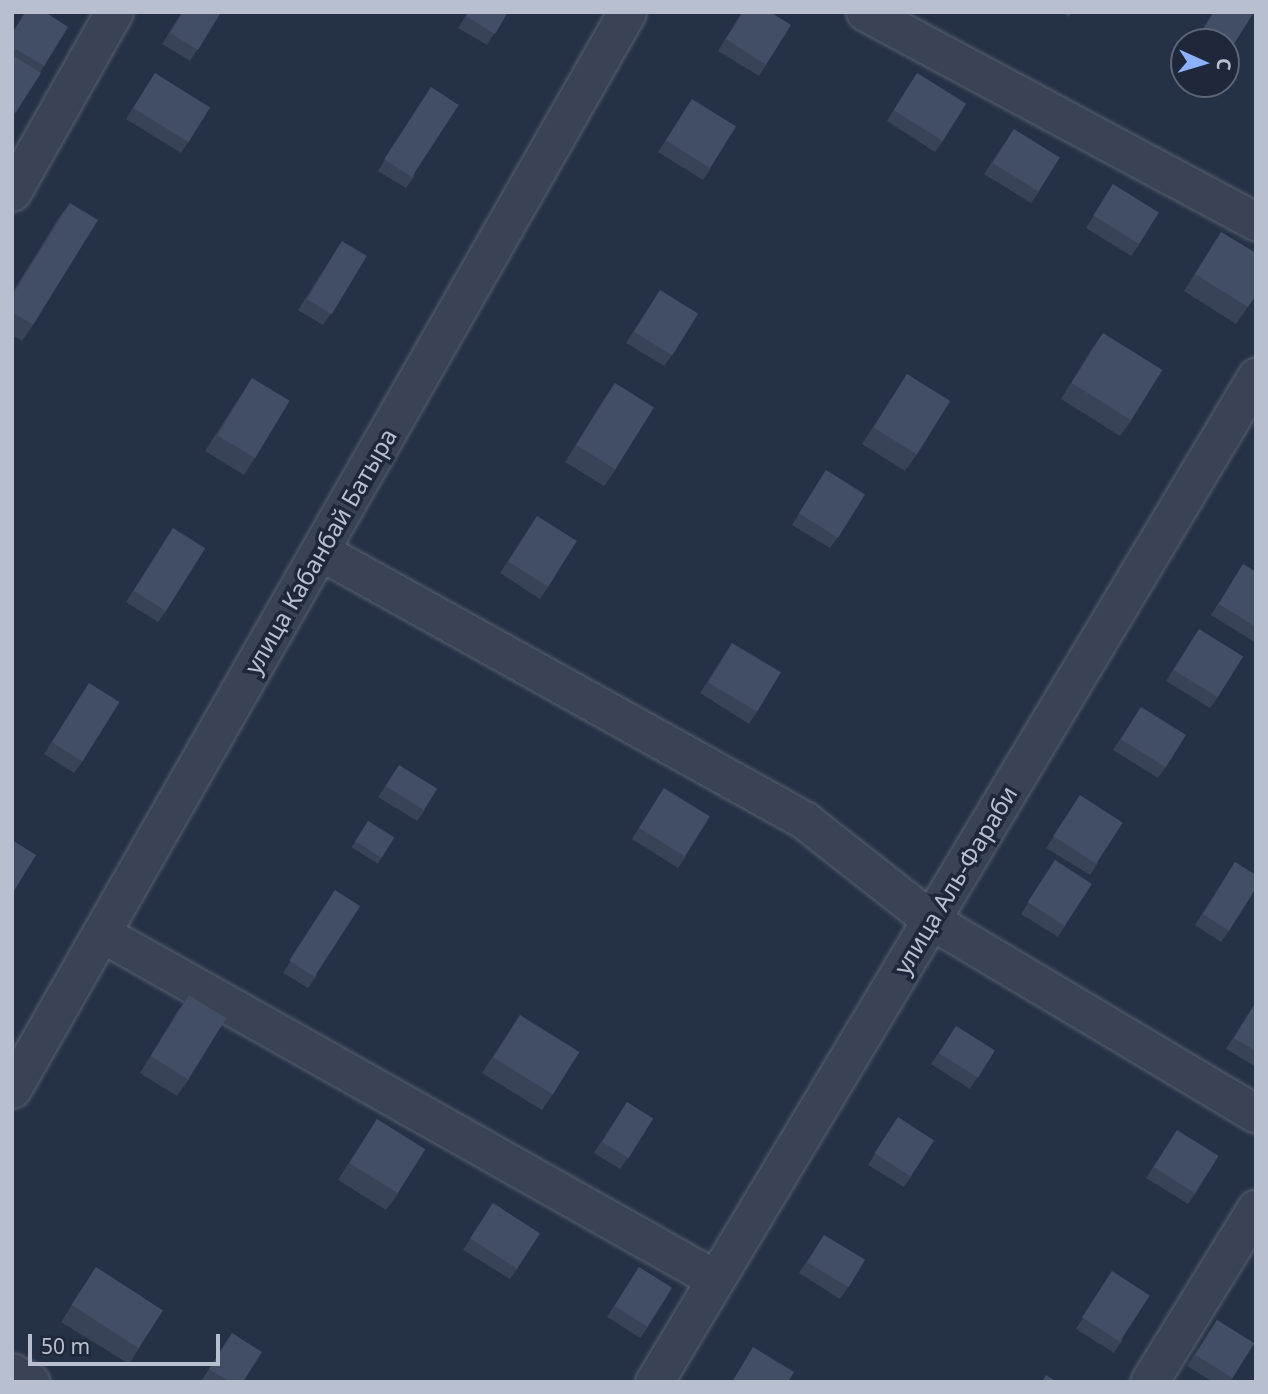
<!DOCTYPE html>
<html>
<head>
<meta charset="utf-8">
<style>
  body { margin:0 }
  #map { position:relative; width:1268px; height:1394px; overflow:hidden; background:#253146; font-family:"Noto Sans",sans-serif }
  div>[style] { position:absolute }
  .roads { filter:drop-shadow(0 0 2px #586172) drop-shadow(0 0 2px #586172) }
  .minor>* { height:37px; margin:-18.5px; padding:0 18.5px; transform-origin:18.5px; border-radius:18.5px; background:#3a4355 }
  .wall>* { inset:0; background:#394358; transform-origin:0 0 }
  .building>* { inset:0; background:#424e66; transform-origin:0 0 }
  span { translate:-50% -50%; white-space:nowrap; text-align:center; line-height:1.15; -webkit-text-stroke:7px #1e283a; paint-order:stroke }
  .street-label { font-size:24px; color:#b8bfce }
  .frame { position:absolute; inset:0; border:14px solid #b8bfce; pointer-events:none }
  .north { position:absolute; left:1170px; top:28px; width:70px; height:70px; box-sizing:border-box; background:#1e283a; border:2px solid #5c6475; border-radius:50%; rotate:94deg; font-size:19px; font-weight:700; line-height:28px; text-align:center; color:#b8bfce }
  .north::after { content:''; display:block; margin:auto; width:24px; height:32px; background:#8cb2ff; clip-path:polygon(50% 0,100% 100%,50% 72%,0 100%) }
  .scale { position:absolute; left:28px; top:1334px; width:192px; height:32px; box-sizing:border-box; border:4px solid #b8bfce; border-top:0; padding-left:9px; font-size:21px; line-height:24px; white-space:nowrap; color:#b8bfce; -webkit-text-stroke:5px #1e283a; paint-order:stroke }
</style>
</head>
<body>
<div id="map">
  <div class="roads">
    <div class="minor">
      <i style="left:865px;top:12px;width:444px;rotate:28.2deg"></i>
      <i style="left:12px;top:192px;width:207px;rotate:-60.5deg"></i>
      <i style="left:320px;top:551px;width:554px;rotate:29.06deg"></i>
      <i style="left:804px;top:820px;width:162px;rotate:38.2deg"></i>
      <i style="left:931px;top:920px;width:378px;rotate:30.8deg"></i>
      <i style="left:101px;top:933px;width:705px;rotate:29.4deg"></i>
      <i style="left:12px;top:1089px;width:1240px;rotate:-60.27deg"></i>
      <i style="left:12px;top:1372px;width:21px;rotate:28deg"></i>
      <i style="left:654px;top:1382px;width:1172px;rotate:-59.08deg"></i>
      <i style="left:1149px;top:1382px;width:204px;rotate:-58.4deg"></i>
    </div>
  </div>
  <div class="wall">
    <i style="clip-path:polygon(25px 12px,68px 27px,12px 118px,12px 33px)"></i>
    <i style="clip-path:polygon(182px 12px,221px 12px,190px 61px,162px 44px)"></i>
    <i style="clip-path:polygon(468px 12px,508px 12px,487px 45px,458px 28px)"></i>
    <i style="clip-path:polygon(742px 12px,770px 12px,766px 65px,759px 76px,718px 51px)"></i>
    <i style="clip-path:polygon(1062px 12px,1072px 12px,1069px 17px)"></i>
    <i style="clip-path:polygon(1213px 12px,1254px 12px,1226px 56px,1226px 42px,1197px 42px,1195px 41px)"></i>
    <i style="clip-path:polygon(155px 73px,189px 141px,181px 153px,126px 119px)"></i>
    <i style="clip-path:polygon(917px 73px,943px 141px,935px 152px,887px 121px)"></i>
    <i style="clip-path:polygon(431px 87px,414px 177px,406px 188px,378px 171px)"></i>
    <i style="clip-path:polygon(692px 99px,711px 168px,703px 180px,658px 152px)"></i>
    <i style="clip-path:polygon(1014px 129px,1039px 192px,1031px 203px,984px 174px)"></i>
    <i style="clip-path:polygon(1113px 184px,1139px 245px,1131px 256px,1086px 228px)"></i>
    <i style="clip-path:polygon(70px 203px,33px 325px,22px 341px,12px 335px,12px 293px,58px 219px)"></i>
    <i style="clip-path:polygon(1221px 232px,1248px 307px,1236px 324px,1184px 291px)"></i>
    <i style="clip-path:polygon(342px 241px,331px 314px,323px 325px,298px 310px)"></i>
    <i style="clip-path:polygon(660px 290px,672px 355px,664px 366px,626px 343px)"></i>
    <i style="clip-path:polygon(1103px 333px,1132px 420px,1120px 436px,1061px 399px,1091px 350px)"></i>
    <i style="clip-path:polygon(907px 374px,917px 454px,905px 471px,862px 444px)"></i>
    <i style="clip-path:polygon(252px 378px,255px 458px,244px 475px,205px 451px)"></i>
    <i style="clip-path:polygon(615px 383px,616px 469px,604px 486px,565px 462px,604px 399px)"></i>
    <i style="clip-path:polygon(826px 470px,838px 537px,830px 548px,792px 525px)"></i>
    <i style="clip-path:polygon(537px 516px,548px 587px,540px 599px,500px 573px)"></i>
    <i style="clip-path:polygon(173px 528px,166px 611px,158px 622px,126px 602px)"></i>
    <i style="clip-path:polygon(1243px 564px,1256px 572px,1256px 643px,1211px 615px)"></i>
    <i style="clip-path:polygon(1199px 629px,1218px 697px,1210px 708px,1166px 681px)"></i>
    <i style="clip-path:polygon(732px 643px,757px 712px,749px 724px,700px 693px)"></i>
    <i style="clip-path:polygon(89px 683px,82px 762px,74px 773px,44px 754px)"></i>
    <i style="clip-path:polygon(1141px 707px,1166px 767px,1158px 778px,1113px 750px)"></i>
    <i style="clip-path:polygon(399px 765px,425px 810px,417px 821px,378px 797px)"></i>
    <i style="clip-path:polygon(664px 788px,686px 857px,678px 868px,632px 839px)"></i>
    <i style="clip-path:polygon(1080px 795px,1098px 863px,1090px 875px,1046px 848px)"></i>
    <i style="left:368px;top:821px;width:31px;height:31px;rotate:32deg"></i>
    <i style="clip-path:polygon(1055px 860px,1066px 925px,1058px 937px,1021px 914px)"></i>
    <i style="clip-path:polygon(1235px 862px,1229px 931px,1221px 942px,1195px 925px)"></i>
    <i style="clip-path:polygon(335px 890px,316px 977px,308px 988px,283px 973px)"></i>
    <i style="clip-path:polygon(189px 995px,189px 1079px,177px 1096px,140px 1073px,177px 1012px)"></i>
    <i style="clip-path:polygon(1256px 1002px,1256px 1067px,1226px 1049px)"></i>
    <i style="clip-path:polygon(520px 1015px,553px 1094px,542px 1110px,482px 1073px)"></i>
    <i style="clip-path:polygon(956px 1026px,978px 1077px,970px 1089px,931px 1064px)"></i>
    <i style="clip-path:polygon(627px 1102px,628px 1158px,620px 1169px,594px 1153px)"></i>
    <i style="clip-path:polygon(898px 1117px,912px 1176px,904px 1187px,868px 1165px)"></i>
    <i style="clip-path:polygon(377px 1119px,398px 1194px,386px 1210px,338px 1180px)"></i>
    <i style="clip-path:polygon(1177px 1130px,1196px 1193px,1188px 1204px,1146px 1178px)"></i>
    <i style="clip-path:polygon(493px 1203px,518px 1268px,510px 1279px,463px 1250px)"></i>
    <i style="clip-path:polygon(824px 1235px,848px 1288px,840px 1299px,799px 1273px)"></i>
    <i style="clip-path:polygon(96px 1267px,140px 1347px,129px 1364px,61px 1322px)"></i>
    <i style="clip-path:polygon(639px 1267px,648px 1327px,640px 1338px,607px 1317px)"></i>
    <i style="clip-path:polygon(1112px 1271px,1122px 1341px,1114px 1353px,1076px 1329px)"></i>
    <i style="clip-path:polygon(1217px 1320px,1254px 1343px,1230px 1382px,1213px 1382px,1187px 1366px)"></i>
    <i style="clip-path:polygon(232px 1333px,243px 1382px,205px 1382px,202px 1380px)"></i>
  </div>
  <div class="building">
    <i style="clip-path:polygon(26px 12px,45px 12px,68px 27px,44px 66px,12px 47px,12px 34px)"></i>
    <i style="clip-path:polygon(183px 12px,221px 12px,198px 50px,170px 33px)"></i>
    <i style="clip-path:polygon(469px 12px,508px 12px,495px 34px,466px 16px)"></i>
    <i style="clip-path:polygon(743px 12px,770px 12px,791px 25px,766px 65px,726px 39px)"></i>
    <i style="clip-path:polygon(1214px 12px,1254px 12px,1232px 47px,1226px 44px,1226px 42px,1223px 42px,1203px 30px)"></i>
    <i style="clip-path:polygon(12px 55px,41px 73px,16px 112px,12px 110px)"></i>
    <i style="left:155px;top:73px;width:65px;height:41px;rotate:32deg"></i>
    <i style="left:917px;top:73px;width:58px;height:44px;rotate:32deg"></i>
    <i style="left:431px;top:87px;width:33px;height:86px;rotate:33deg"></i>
    <i style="left:692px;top:99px;width:52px;height:49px;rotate:32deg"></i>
    <i style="left:1014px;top:129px;width:54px;height:40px;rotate:32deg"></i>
    <i style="left:1113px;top:184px;width:54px;height:37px;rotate:32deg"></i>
    <i style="clip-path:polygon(70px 203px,98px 220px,33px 325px,12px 312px,12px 296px)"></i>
    <i style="clip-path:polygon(1221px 232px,1256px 253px,1256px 295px,1248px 307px,1195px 274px)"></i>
    <i style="left:342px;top:241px;width:29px;height:68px;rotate:31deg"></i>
    <i style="left:660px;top:290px;width:45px;height:49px;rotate:32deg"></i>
    <i style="left:1103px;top:333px;width:70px;height:59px;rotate:32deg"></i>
    <i style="left:907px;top:374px;width:51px;height:63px;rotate:32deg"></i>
    <i style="left:252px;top:378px;width:44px;height:67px;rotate:31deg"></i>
    <i style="left:615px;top:383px;width:46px;height:73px;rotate:32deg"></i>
    <i style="left:826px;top:470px;width:46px;height:51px;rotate:32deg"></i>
    <i style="left:537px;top:516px;width:47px;height:54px;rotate:32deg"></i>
    <i style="left:173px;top:528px;width:38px;height:74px;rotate:32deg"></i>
    <i style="clip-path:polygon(1243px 564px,1256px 572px,1256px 627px,1219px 604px)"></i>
    <i style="left:1199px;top:629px;width:52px;height:48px;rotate:32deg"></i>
    <i style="left:732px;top:643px;width:57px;height:46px;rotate:31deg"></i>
    <i style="left:89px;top:683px;width:36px;height:70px;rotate:32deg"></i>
    <i style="left:1141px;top:707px;width:53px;height:38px;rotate:32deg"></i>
    <i style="left:399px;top:765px;width:45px;height:25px;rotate:32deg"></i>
    <i style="left:664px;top:788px;width:54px;height:47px;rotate:32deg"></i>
    <i style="left:1080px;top:795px;width:51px;height:49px;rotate:33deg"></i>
    <i style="left:368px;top:821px;width:31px;height:24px;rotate:32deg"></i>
    <i style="clip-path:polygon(12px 840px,36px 855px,12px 894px)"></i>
    <i style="left:1055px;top:860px;width:44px;height:50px;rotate:33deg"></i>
    <i style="clip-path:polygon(1235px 862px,1256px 875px,1256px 888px,1229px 931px,1203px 914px)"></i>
    <i style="left:335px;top:890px;width:30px;height:84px;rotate:33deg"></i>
    <i style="left:189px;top:995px;width:44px;height:72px;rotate:32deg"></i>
    <i style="clip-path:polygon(1256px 1002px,1256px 1051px,1234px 1038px)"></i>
    <i style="left:520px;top:1015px;width:70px;height:50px;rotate:32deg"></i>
    <i style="left:956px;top:1026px;width:46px;height:32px;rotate:32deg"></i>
    <i style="left:627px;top:1102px;width:31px;height:47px;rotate:32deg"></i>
    <i style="left:898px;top:1117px;width:43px;height:43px;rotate:33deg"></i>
    <i style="left:377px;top:1119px;width:57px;height:52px;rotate:32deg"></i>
    <i style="left:1177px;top:1130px;width:49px;height:44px;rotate:32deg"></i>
    <i style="left:493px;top:1203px;width:56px;height:42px;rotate:33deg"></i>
    <i style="left:824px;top:1235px;width:48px;height:32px;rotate:31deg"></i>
    <i style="left:96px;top:1267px;width:80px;height:45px;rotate:33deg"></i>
    <i style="left:639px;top:1267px;width:39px;height:46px;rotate:32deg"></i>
    <i style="left:1112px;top:1271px;width:45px;height:55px;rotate:33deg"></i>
    <i style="left:1217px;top:1320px;width:44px;height:41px;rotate:32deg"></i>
    <i style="clip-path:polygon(232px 1333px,262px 1352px,243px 1382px,230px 1382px,209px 1369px)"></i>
    <i style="clip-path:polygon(753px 1347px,794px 1372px,788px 1382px,732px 1382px)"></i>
    <i style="clip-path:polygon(1046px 1375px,1057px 1382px,1042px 1382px)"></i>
  </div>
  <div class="street-label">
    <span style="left:320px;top:551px;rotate:-60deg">улица Кабанбай Батыра</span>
    <span style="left:955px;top:880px;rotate:-59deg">улица Аль-Фараби</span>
  </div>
  <div class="frame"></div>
  <div class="north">С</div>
  <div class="scale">50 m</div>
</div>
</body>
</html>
